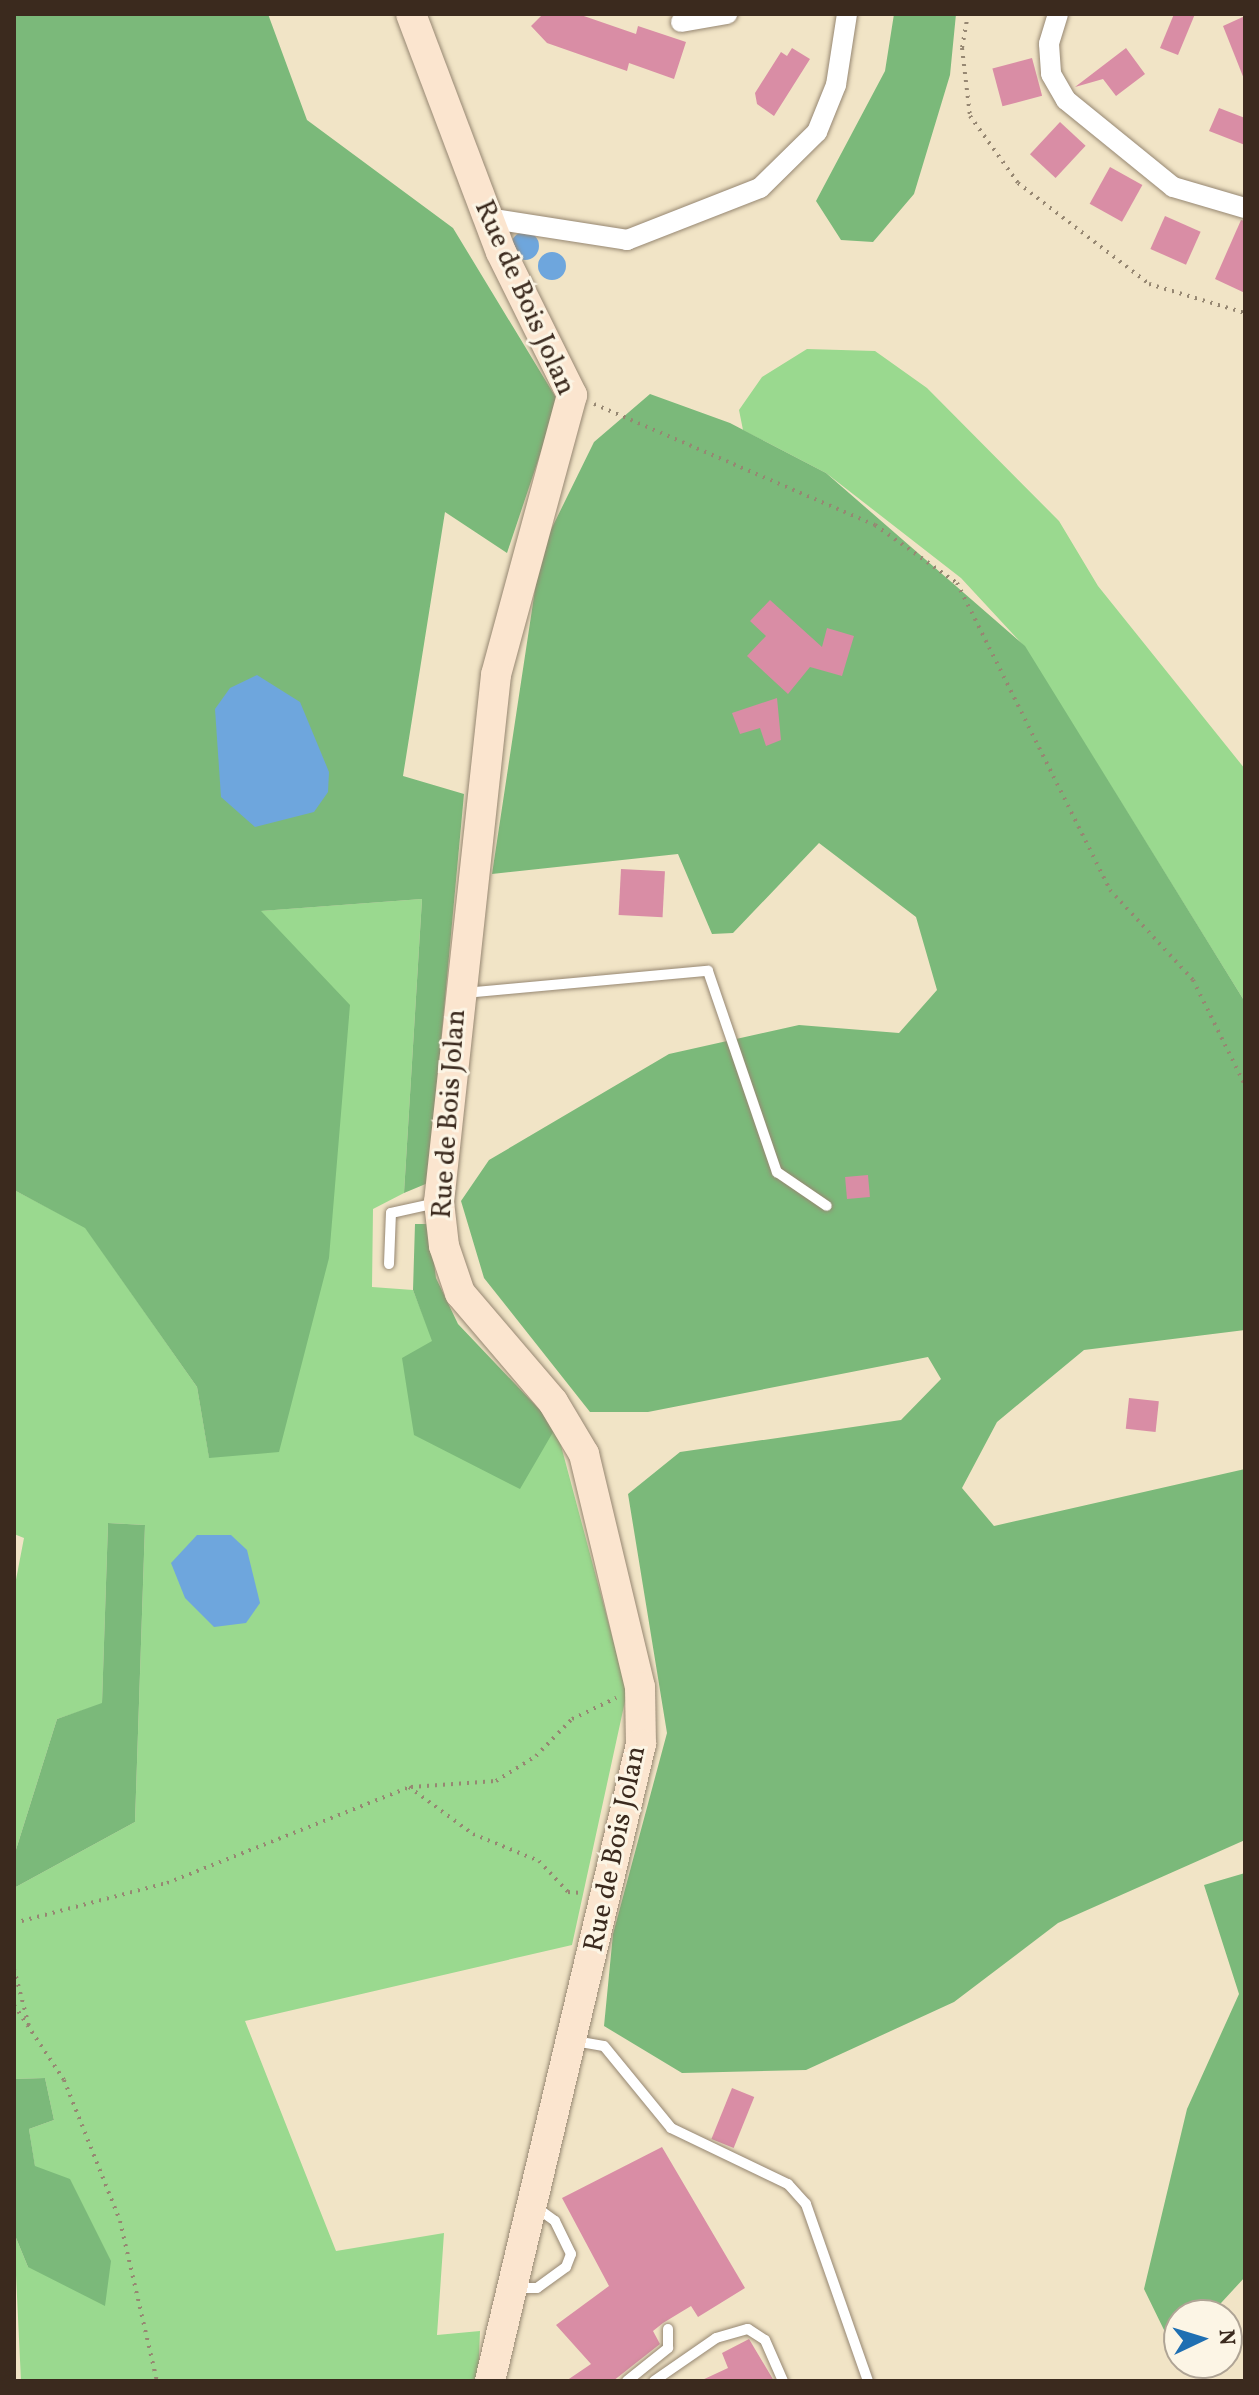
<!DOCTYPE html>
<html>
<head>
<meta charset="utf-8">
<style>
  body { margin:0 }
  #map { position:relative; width:1259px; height:2395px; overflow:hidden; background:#f1e4c6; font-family:Vollkorn,serif }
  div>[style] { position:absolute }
  .green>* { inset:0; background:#9ad98f }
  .forest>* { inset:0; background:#7bb97a }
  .water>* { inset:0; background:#6ea6dd }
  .round { border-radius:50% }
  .building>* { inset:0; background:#d98da5; transform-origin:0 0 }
  .path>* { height:4px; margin-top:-2px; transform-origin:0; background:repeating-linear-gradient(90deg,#968772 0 2px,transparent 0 8px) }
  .roads { filter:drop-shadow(0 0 2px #968772) drop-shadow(0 0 2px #968772) }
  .lane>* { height:10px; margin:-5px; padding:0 5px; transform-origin:5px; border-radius:5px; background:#fff }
  .street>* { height:20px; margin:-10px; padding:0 10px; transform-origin:10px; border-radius:10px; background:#fff }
  .secondary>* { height:30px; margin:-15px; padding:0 15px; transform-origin:15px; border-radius:15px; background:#fbe5cf }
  span { translate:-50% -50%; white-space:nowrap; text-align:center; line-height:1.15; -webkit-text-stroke:6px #fcf5e5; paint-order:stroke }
  .street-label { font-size:28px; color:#3b2a1e }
  .frame { position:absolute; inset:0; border:16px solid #3b2a1e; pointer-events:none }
  .north { position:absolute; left:1163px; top:2299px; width:80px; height:80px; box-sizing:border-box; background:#fcf5e5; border:2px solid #afa495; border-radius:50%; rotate:86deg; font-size:22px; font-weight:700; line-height:32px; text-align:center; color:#3b2a1e }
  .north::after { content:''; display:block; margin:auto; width:28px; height:36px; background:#1f6fb2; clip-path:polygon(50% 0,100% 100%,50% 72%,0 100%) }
</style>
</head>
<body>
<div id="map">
  <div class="green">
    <i style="clip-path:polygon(807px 349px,875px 351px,927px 388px,1059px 521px,1098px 586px,1245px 769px,1245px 1002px,1024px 646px,961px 578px,826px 473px,743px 430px,739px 410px,762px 377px)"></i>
    <i style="clip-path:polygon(422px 899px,404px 1193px,373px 1209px,372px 1287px,413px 1290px,433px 1341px,556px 1427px,627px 1692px,572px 1945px,245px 2021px,336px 2251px,444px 2233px,437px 2335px,480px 2331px,478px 2381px,21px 2381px,14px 2233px,28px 2267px,35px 2167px,29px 2129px,54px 2120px,45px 2078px,14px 2079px,14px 1888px,135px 1822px,145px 1525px,108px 1523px,102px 1704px,57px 1719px,14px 1856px,14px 1590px,24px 1538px,14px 1534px,14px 1190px,85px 1227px,197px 1387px,209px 1457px,260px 911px)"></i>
  </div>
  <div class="forest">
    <i style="clip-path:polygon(14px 14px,268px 14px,307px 120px,453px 228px,558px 401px,507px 553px,445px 512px,403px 776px,464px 794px,428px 1183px,404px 1193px,422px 899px,261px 911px,350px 1005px,329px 1258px,279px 1452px,209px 1458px,197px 1387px,85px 1228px,14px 1190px)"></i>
    <i style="clip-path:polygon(894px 14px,956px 14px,950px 75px,914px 194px,873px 242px,841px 240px,816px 201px,885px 71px)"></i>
    <i style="clip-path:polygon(650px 394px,730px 423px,826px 473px,1025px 646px,1245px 1002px,1245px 1330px,1084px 1350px,997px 1422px,962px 1488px,994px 1526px,1245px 1469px,1245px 1840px,1058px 1923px,954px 2002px,806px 2070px,682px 2073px,604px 2026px,613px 1934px,667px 1733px,628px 1494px,680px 1452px,901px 1420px,941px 1379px,928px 1357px,648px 1412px,590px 1412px,484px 1278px,461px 1201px,489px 1160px,669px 1054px,799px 1025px,899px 1033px,937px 990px,916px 917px,819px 843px,733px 933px,712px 934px,678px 854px,492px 874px,541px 550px,594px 442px)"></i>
    <i style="clip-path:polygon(415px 1224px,429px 1224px,436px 1278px,458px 1324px,556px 1427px,520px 1489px,414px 1435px,402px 1358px,432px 1341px,413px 1290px)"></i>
    <i style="clip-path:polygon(108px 1523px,145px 1525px,135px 1822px,14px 1888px,14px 1856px,57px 1719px,102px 1703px)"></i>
    <i style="clip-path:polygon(1245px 1873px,1245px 2277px,1210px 2315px,1179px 2315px,1179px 2328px,1165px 2332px,1144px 2289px,1187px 2109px,1239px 1994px,1204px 1885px)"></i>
    <i style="clip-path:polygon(45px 2078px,54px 2120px,29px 2129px,35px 2166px,70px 2179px,111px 2261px,105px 2306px,28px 2267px,14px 2233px,14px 2079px)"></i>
  </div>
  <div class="water">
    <i class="round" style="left:511px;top:232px;width:28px;height:28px"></i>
    <i class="round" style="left:538px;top:252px;width:28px;height:28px"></i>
    <i style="clip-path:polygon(257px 675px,300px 702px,329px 772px,328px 792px,314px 812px,255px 827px,221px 797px,215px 709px,230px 688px)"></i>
    <i style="clip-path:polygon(197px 1535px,231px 1535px,247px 1550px,260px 1603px,246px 1623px,214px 1627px,185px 1598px,171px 1563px)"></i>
  </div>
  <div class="building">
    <i style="clip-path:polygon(543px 14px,578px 14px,636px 34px,638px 26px,686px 42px,674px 79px,629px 63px,627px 71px,547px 43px,531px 26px)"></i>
    <i style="clip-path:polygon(1174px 14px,1195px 14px,1178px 55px,1160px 48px)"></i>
    <i style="clip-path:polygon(1245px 16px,1245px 79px,1244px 79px,1223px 26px)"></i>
    <i style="clip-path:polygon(792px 48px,810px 59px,774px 116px,757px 104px,755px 93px,781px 52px,787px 56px)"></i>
    <i style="clip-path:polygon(1126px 48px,1145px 74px,1116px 96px,1103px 79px,1075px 87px)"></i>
    <i style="left:1032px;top:58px;width:39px;height:41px;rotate:75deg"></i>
    <i style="clip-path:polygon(1219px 108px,1245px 118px,1245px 145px,1209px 131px)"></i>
    <i style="left:1060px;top:122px;width:35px;height:44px;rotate:43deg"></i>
    <i style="left:1110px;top:167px;width:37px;height:42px;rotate:29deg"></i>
    <i style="left:1165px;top:216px;width:39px;height:36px;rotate:24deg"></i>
    <i style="clip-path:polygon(1241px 220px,1245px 221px,1245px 293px,1215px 279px)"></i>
    <i style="clip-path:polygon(770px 600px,822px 647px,827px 628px,854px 636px,842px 676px,810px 667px,788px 694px,747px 656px,766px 636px,750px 621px)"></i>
    <i style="clip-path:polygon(777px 698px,781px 740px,766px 746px,760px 728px,740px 734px,732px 713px)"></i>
    <i style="left:621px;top:869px;width:44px;height:46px;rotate:3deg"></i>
    <i style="left:868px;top:1175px;width:22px;height:23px;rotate:85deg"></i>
    <i style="left:1129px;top:1398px;width:30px;height:31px;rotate:6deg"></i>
    <i style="left:732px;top:2088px;width:24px;height:55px;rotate:22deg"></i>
    <i style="clip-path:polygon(662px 2147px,745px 2288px,698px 2317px,691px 2306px,663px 2323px,653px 2331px,660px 2344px,613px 2381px,566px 2381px,591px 2364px,556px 2325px,609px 2286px,562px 2198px)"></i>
    <i style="clip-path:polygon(749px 2339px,774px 2381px,700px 2381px,728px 2368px,722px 2353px)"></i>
  </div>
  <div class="path">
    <i style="left:968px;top:14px;width:35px;rotate:100deg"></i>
    <i style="left:962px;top:48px;width:68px;rotate:83.3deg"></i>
    <i style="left:970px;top:116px;width:82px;rotate:54.4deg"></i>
    <i style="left:1018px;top:183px;width:165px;rotate:37.6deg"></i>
    <i style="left:1149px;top:284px;width:100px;rotate:16.8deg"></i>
    <i style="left:594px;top:404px;width:306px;rotate:23.3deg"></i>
    <i style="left:875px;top:525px;width:100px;rotate:35.3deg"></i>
    <i style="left:957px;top:583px;width:343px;rotate:63.5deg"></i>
    <i style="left:1110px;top:890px;width:122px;rotate:47.3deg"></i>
    <i style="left:1193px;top:980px;width:117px;rotate:63.7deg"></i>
    <i style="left:411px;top:1787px;width:85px;rotate:-4deg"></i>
    <i style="left:496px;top:1781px;width:47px;rotate:-32deg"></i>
    <i style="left:536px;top:1756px;width:52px;rotate:-45.8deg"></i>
    <i style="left:572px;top:1719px;width:49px;rotate:-25.5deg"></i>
    <i style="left:14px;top:1923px;width:158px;rotate:-14.7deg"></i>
    <i style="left:167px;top:1883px;width:260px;rotate:-21.6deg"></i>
    <i style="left:409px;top:1787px;width:79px;rotate:36.3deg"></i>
    <i style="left:473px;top:1834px;width:71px;rotate:22.2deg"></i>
    <i style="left:539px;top:1861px;width:42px;rotate:46.9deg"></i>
    <i style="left:568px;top:1892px;width:14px;rotate:4deg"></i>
    <i style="left:14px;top:1969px;width:63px;rotate:75.3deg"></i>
    <i style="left:14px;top:2005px;width:90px;rotate:56.3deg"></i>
    <i style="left:64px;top:2080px;width:152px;rotate:68.3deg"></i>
    <i style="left:120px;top:2221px;width:164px;rotate:77deg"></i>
  </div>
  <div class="roads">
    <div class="lane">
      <i style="left:464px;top:993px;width:245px;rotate:-5.2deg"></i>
      <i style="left:708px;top:971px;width:213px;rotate:71.1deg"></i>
      <i style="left:777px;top:1172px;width:60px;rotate:34.2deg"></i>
      <i style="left:389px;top:1264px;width:51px;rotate:-87.8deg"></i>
      <i style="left:391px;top:1213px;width:47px;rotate:-12.3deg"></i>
      <i style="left:575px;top:2041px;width:29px;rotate:10deg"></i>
      <i style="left:604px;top:2046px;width:106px;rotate:50.7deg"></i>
      <i style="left:671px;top:2128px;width:130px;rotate:25.6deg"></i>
      <i style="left:788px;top:2184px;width:27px;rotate:48deg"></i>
      <i style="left:806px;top:2204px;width:188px;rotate:70.7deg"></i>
      <i style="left:515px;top:2288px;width:22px"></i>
      <i style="left:537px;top:2288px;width:36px;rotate:-36deg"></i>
      <i style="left:566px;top:2267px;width:14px;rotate:-69deg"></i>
      <i style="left:571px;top:2254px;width:37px;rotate:-116deg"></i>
      <i style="left:555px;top:2221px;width:26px;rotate:-144deg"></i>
      <i style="left:627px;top:2381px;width:53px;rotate:-38.8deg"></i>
      <i style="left:668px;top:2348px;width:19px;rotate:-90deg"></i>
      <i style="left:654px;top:2381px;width:75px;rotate:-34.7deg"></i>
      <i style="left:716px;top:2338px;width:33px;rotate:-16deg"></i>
      <i style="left:748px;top:2329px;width:20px;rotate:33deg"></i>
      <i style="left:765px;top:2340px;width:45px;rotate:66.3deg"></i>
    </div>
    <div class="street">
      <i style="left:1058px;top:14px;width:31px;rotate:107deg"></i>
      <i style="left:1049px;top:44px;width:30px;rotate:86deg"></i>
      <i style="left:1051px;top:74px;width:30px;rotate:60deg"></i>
      <i style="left:1066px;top:100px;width:138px;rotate:39.1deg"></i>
      <i style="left:1173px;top:187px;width:75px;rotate:16.3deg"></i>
      <i style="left:681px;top:22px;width:47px;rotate:-9.9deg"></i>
      <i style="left:487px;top:218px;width:142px;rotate:8.9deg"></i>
      <i style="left:627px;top:240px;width:143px;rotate:-21.4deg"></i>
      <i style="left:760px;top:188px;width:80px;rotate:-44.5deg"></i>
      <i style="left:817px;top:132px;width:51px;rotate:-68deg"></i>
      <i style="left:836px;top:85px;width:72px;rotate:-81.2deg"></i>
    </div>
    <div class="secondary">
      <i style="left:411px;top:14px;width:254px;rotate:69.3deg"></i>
      <i style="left:501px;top:252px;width:160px;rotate:63.6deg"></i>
      <i style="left:572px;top:395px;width:290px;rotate:105.2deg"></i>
      <i style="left:496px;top:675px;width:530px;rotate:96.17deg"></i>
      <i style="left:439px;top:1202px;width:44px;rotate:83.5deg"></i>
      <i style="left:444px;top:1246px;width:50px;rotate:71.2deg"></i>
      <i style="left:460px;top:1293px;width:143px;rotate:49.5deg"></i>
      <i style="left:553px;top:1402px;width:61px;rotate:59.2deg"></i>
      <i style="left:584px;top:1454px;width:240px;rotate:76.5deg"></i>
      <i style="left:640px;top:1687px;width:57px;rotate:89deg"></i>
      <i style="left:641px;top:1744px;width:655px;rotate:103.34deg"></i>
    </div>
  </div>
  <div class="street-label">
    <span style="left:524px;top:298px;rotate:66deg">Rue de Bois Jolan</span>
    <span style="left:450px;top:1114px;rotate:-86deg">Rue de Bois Jolan</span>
    <span style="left:616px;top:1849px;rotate:-78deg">Rue de Bois Jolan</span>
  </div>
  <div class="frame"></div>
  <div class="north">N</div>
</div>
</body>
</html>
